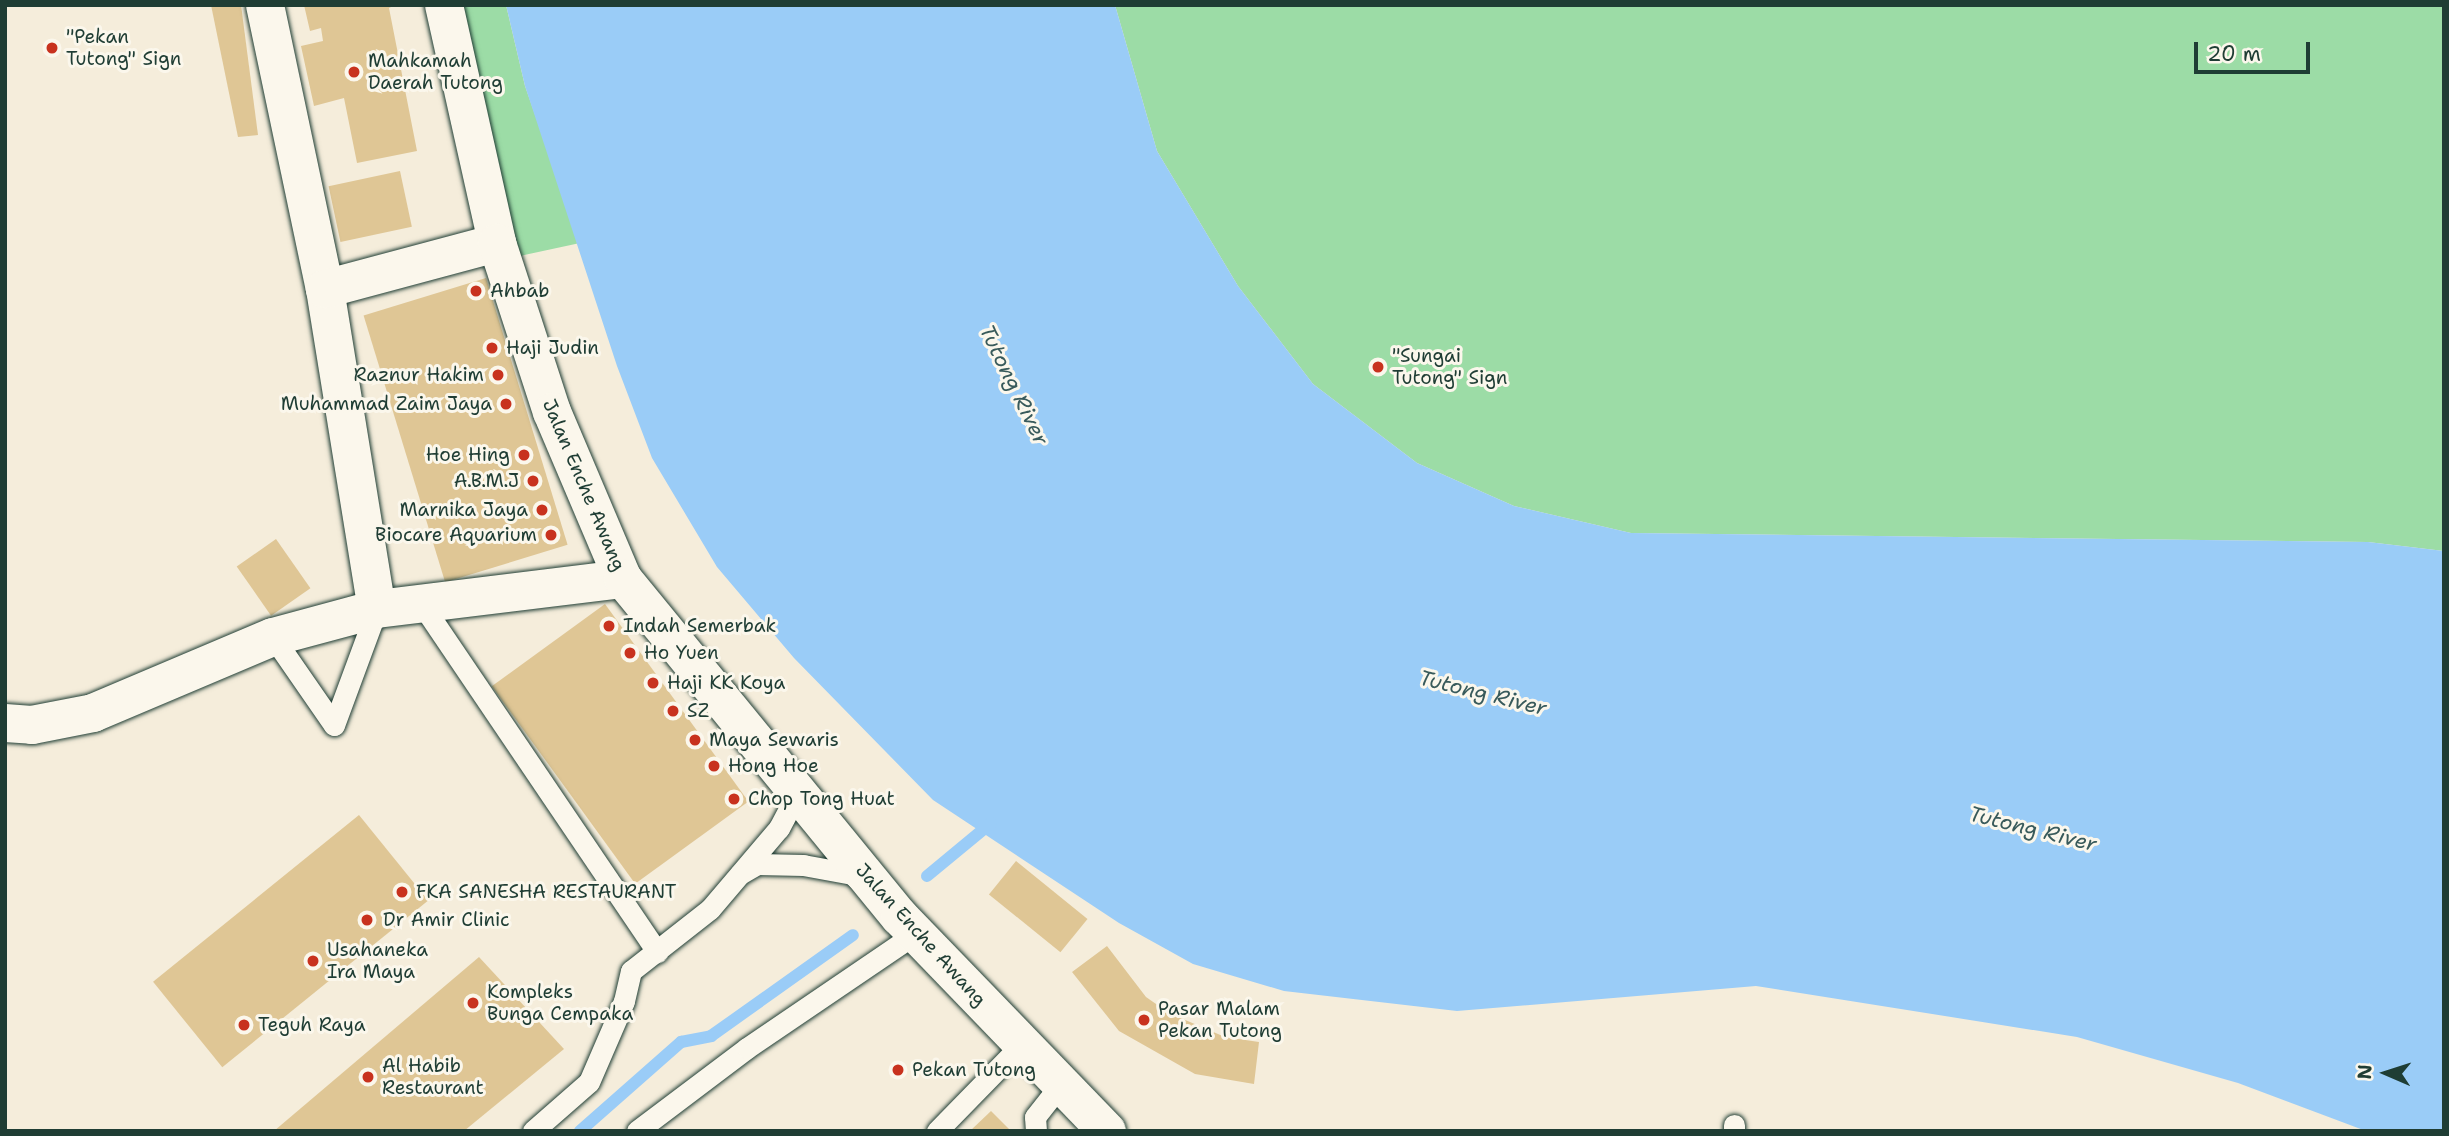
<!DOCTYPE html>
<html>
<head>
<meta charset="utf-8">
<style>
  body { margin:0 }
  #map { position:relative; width:2449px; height:1136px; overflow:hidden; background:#f5eddb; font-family:"Shantell Sans",sans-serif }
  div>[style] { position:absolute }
  .green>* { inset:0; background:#9cdca6 }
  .water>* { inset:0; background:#9accf7 }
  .stream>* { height:12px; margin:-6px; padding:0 6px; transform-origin:6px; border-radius:6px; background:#9accf7 }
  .building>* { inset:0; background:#dfc695; transform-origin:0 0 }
  .roads { filter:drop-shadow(0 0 2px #1f3d34) drop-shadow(0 0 2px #1f3d34) }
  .service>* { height:21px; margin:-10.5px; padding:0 10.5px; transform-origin:10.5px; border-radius:10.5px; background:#fbf7ec }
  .minor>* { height:38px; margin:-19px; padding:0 19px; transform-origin:19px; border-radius:19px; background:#fbf7ec }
  .primary>* { height:38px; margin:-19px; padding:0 19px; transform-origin:19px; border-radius:19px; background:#fbf7ec }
  .dots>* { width:19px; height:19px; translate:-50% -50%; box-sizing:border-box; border:4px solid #fbf7ec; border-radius:50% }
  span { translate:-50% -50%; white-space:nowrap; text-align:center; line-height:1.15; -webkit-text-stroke:6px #fbf7ec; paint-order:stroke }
  .poi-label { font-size:19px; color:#1f3d34 }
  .left { translate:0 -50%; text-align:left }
  .right { translate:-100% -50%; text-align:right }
  .street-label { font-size:19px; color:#1f3d34 }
  .water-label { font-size:21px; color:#385a5b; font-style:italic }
  .frame { position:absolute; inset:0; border:7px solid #1f3d34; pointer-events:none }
  .north { position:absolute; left:2351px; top:1038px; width:70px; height:70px; -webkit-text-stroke:5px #fbf7ec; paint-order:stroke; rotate:273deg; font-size:19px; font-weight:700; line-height:28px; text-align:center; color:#1f3d34 }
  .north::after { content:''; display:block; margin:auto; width:24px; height:32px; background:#1f3d34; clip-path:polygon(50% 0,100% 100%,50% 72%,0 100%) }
  .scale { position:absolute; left:2194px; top:42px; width:116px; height:32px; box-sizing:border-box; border:4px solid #1f3d34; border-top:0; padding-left:9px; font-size:21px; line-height:24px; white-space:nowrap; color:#1f3d34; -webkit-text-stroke:5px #fbf7ec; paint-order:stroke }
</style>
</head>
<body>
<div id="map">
  <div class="green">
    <i style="clip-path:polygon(463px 5px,506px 5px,525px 86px,580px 243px,515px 257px)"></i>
    <i style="clip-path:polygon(1115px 5px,2444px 5px,2444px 551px,2368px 542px,1631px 533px,1514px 506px,1417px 463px,1313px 384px,1238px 286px,1157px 151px)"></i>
  </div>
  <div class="water">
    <i style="clip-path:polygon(506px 5px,1115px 5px,1157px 151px,1238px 286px,1313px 384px,1417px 463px,1514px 506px,1631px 533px,2368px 542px,2444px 551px,2444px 1131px,2366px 1131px,2238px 1083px,2077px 1037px,1756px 986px,1457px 1011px,1284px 991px,1193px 964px,1119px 923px,933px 800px,794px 658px,717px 567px,652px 458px,617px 366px,525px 86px)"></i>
  </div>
  <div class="stream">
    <i style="left:927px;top:876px;width:83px;rotate:-39.6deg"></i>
    <i style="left:580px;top:1131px;width:135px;rotate:-41.4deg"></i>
    <i style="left:681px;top:1042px;width:31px;rotate:-11deg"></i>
    <i style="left:711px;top:1036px;width:174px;rotate:-35.4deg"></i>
  </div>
  <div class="building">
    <i style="clip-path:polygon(211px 5px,241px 5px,258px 135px,238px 137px)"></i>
    <i style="clip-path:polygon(304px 5px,395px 5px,389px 8px,417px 151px,357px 163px,344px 98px,314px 106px,301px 46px,323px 41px,321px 28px,310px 31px)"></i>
    <i style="left:400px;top:171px;width:57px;height:73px;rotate:78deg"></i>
    <i style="left:486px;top:278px;width:279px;height:128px;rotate:73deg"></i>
    <i style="left:276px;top:539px;width:60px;height:48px;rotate:55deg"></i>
    <i style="left:605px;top:604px;width:244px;height:140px;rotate:54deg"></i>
    <i style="left:359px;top:815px;width:110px;height:265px;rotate:51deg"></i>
    <i style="left:1016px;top:861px;width:92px;height:43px;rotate:39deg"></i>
    <i style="clip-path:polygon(1107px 946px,1146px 997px,1169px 1013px,1225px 1037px,1259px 1042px,1254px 1084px,1195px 1074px,1119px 1031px,1072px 972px)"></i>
    <i style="clip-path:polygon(479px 957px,564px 1049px,464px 1131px,274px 1131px)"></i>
    <i style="clip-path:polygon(991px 1111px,1011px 1131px,970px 1131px)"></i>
  </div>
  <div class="roads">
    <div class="service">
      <i style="left:423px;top:606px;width:418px;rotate:55.9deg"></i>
      <i style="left:273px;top:637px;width:107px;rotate:55.3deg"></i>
      <i style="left:334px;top:725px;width:124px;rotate:-69.7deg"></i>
      <i style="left:740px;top:874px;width:20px;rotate:-30deg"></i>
      <i style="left:757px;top:864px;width:46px;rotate:1.2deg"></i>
      <i style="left:803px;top:865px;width:50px;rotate:10.4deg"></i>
      <i style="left:852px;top:874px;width:13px;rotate:42deg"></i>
      <i style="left:533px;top:1131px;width:74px;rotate:-41.2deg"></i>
      <i style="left:589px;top:1082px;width:88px;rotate:-66.6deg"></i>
      <i style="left:624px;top:1001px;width:31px;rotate:-77deg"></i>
      <i style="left:631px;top:971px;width:100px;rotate:-38.1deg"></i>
      <i style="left:710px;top:909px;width:106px;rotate:-49.6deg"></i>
      <i style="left:779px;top:828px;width:41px;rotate:-62.2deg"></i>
      <i style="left:637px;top:1131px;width:138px;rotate:-37deg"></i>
      <i style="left:747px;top:1048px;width:203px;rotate:-34.2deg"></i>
      <i style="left:937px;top:1131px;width:123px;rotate:-45.7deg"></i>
      <i style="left:1036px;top:1131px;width:14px;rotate:-94deg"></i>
      <i style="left:1035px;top:1117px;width:42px;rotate:-51.8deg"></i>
      <i style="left:1734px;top:1131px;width:6px;rotate:-90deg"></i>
    </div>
    <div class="minor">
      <i style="left:265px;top:5px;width:290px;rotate:78.1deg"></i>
      <i style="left:325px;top:289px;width:324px;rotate:80.8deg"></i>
      <i style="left:325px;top:289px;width:178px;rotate:-15deg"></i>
      <i style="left:5px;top:723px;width:27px;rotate:4deg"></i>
      <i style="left:32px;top:725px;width:62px;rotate:-11.1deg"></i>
      <i style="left:93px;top:713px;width:195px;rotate:-22.9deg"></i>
      <i style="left:273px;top:637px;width:108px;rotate:-15.1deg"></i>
      <i style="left:377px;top:609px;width:248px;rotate:-7deg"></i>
    </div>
    <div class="primary">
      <i style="left:444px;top:5px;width:244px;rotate:77.4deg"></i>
      <i style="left:497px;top:243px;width:178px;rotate:72deg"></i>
      <i style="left:552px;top:412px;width:181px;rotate:67deg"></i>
      <i style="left:623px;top:579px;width:437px;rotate:50.7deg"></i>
      <i style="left:900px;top:917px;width:298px;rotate:46deg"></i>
    </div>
  </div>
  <div class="dots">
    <i style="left:52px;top:48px;background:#c8321e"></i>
    <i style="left:354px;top:72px;background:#c8321e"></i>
    <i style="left:476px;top:291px;background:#c8321e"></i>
    <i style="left:492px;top:348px;background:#c8321e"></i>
    <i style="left:1378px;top:367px;background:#c8321e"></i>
    <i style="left:498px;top:375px;background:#c8321e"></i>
    <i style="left:506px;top:404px;background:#c8321e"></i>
    <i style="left:524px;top:455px;background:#c8321e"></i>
    <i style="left:533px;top:481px;background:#c8321e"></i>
    <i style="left:542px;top:510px;background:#c8321e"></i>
    <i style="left:551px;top:535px;background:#c8321e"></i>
    <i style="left:609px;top:626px;background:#c8321e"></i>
    <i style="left:630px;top:653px;background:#c8321e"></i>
    <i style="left:653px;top:683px;background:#c8321e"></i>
    <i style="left:673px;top:711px;background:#c8321e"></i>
    <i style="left:695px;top:740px;background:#c8321e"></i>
    <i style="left:714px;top:766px;background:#c8321e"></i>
    <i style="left:734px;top:799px;background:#c8321e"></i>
    <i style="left:402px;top:892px;background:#c8321e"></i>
    <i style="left:367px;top:920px;background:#c8321e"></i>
    <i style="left:313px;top:961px;background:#c8321e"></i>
    <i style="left:473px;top:1003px;background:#c8321e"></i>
    <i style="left:1144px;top:1020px;background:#c8321e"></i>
    <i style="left:244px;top:1025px;background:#c8321e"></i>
    <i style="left:898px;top:1070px;background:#c8321e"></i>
    <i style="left:368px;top:1077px;background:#c8321e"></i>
  </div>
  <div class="poi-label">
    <span class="left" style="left:66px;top:48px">"Pekan<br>Tutong" Sign</span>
    <span class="left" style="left:368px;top:72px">Mahkamah<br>Daerah Tutong</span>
    <span class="left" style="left:490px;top:291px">Ahbab</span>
    <span class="left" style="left:506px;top:348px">Haji Judin</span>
    <span class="left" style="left:1392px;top:367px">"Sungai<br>Tutong" Sign</span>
    <span class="right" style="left:484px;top:375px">Raznur Hakim</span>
    <span class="right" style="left:492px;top:404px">Muhammad Zaim Jaya</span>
    <span class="right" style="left:510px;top:455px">Hoe Hing</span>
    <span class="right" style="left:519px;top:481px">A.B.M.J</span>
    <span class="right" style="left:528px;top:510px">Marnika Jaya</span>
    <span class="right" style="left:537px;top:535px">Biocare Aquarium</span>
    <span class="left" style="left:623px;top:626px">Indah Semerbak</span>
    <span class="left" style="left:644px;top:653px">Ho Yuen</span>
    <span class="left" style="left:667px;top:683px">Haji KK Koya</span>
    <span class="left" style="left:687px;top:711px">SZ</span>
    <span class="left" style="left:709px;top:740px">Maya Sewaris</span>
    <span class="left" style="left:728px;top:766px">Hong Hoe</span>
    <span class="left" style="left:748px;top:799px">Chop Tong Huat</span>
    <span class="left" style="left:416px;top:892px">FKA SANESHA RESTAURANT</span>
    <span class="left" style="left:383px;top:920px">Dr Amir Clinic</span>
    <span class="left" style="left:327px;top:961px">Usahaneka<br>Ira Maya</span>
    <span class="left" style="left:487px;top:1003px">Kompleks<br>Bunga Cempaka</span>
    <span class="left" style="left:1158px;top:1020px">Pasar Malam<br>Pekan Tutong</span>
    <span class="left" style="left:258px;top:1025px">Teguh Raya</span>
    <span class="left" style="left:382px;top:1077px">Al Habib<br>Restaurant</span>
    <span class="left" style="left:912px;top:1070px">Pekan Tutong</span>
  </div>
  <div class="street-label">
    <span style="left:584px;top:485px;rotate:67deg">Jalan Enche Awang</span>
    <span style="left:921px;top:935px;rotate:48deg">Jalan Enche Awang</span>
  </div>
  <div class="water-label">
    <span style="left:1014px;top:385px;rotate:64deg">Tutong River</span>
    <span style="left:1483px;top:693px;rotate:14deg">Tutong River</span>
    <span style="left:2033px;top:829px;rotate:14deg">Tutong River</span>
  </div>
  <div class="frame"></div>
  <div class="north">N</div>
  <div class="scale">20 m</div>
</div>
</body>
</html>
